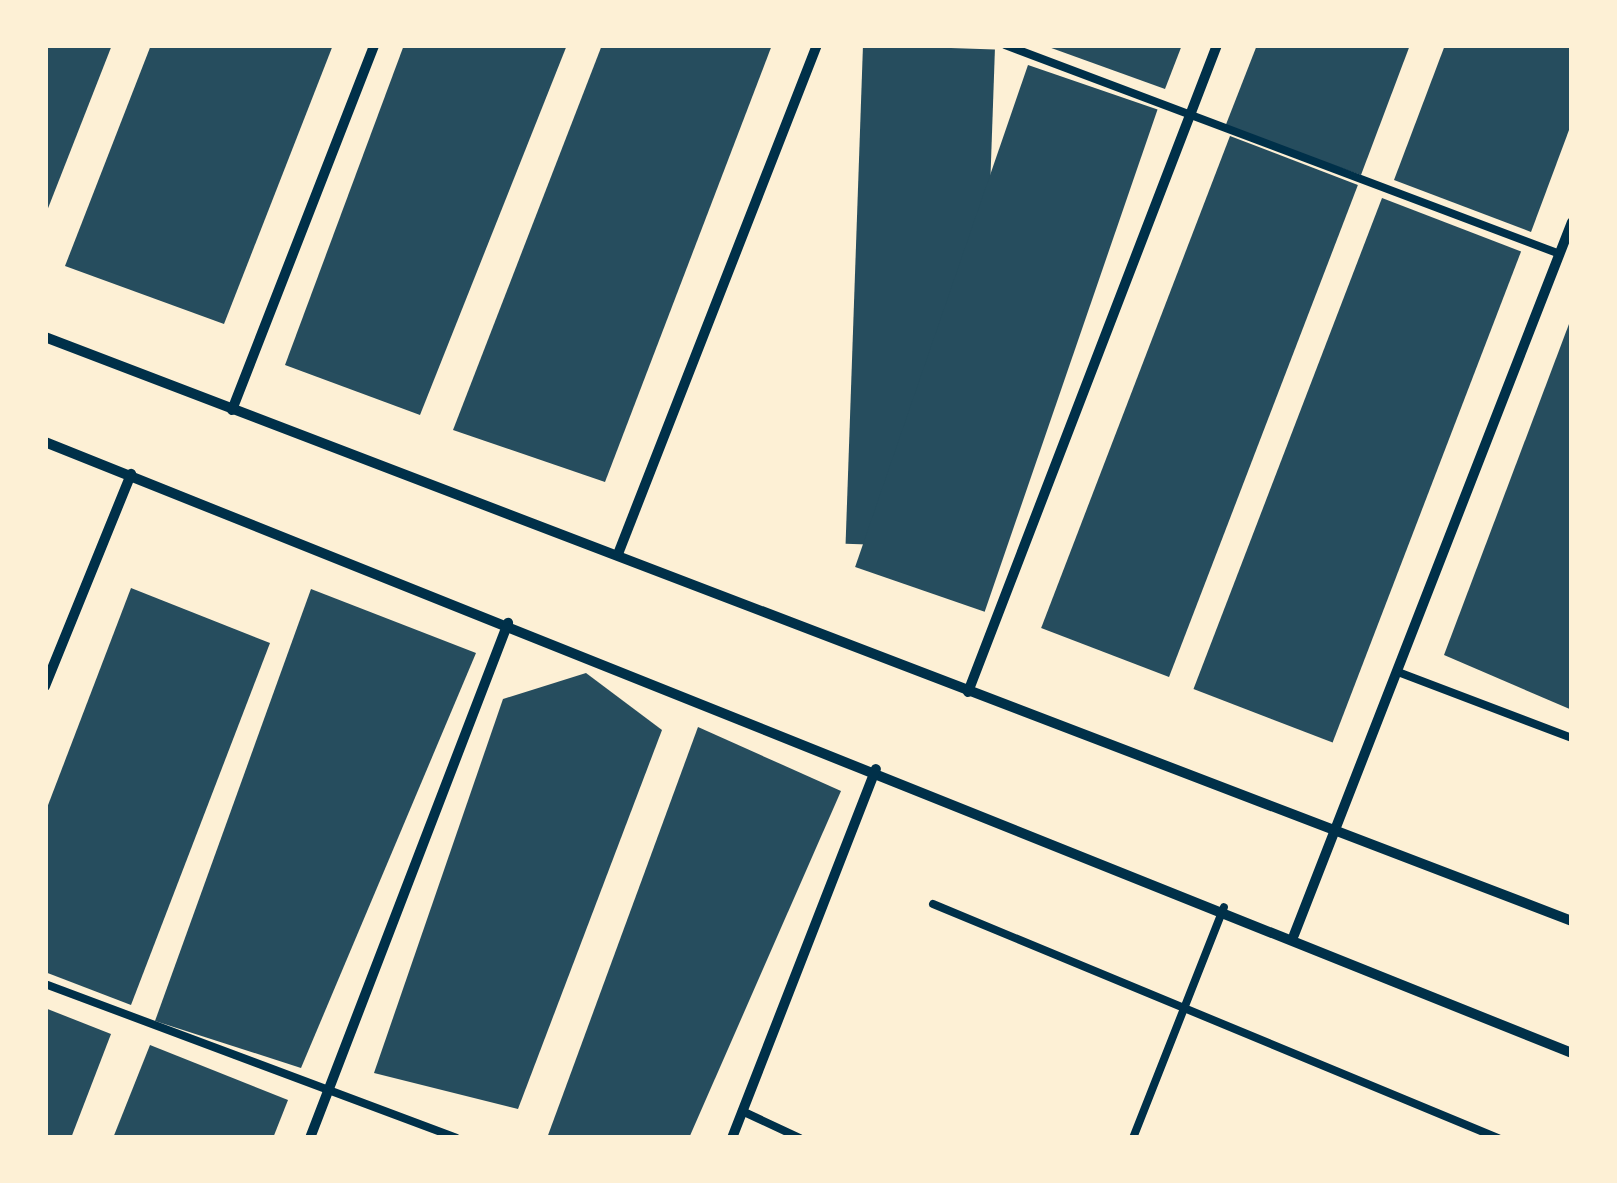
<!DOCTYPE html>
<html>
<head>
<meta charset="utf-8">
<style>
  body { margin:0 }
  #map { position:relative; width:1617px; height:1183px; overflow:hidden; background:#fdf0d5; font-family:"Titillium Web",sans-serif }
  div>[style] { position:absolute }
  .building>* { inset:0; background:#264d5e; transform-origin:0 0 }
  .service>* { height:8px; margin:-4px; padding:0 4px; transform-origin:4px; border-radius:4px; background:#003049 }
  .minor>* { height:10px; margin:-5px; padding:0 5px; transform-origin:5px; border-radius:5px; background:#003049 }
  span { translate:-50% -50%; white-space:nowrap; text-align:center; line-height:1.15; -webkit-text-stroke:10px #fdf0d5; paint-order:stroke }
  .frame { position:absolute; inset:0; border:48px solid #fdf0d5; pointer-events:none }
</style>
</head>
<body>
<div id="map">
  <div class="building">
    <i style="clip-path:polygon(45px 45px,112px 45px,45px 216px)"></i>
    <i style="clip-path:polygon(151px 45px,333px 45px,224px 324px,65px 266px)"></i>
    <i style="clip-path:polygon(404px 45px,567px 45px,420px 415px,285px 365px)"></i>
    <i style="clip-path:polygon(602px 45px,772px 45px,605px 482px,453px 430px)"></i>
    <i style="left:863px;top:45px;width:132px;height:499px;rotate:2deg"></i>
    <i style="clip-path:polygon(1043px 45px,1182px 45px,1165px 89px)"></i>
    <i style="clip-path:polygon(1257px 45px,1410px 45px,1361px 175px,1225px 127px)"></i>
    <i style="clip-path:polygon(1445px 45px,1572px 45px,1572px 122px,1531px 232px,1394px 180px)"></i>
    <i style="left:1028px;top:65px;width:137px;height:531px;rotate:19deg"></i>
    <i style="left:1230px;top:136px;width:137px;height:527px;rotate:21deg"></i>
    <i style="left:1382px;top:198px;width:149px;height:526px;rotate:21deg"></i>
    <i style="clip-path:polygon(1572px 316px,1572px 710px,1444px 655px)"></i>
    <i style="clip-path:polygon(131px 588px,270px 643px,131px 1005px,45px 972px,45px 813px)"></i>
    <i style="clip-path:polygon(311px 589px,476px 653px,301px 1068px,155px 1021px)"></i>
    <i style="clip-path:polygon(586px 673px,662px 730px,518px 1109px,374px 1073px,503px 699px)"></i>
    <i style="clip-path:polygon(698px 727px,841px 791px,689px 1138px,547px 1138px)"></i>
    <i style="clip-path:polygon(45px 1008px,111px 1034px,71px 1138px,45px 1138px)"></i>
    <i style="clip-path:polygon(150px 1045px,288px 1100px,273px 1138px,113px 1138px)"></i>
  </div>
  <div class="service">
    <i style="left:1005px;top:45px;width:593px;rotate:20.64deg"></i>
    <i style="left:1398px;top:672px;width:186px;rotate:20.8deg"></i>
    <i style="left:933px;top:904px;width:612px;rotate:22.5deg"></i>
    <i style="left:45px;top:984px;width:439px;rotate:20.5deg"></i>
    <i style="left:742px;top:1111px;width:64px;rotate:25deg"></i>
    <i style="left:1133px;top:1138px;width:248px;rotate:-68.5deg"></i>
  </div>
  <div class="minor">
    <i style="left:45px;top:337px;width:1635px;rotate:20.93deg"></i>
    <i style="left:232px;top:410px;width:392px;rotate:-68.7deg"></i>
    <i style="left:45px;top:442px;width:1645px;rotate:21.81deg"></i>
    <i style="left:618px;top:554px;width:547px;rotate:-68.65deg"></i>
    <i style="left:45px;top:686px;width:229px;rotate:-67.9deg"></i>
    <i style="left:968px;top:692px;width:693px;rotate:-68.95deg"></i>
    <i style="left:1294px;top:935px;width:765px;rotate:-68.7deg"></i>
    <i style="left:310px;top:1138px;width:552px;rotate:-68.97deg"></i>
    <i style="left:732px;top:1138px;width:396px;rotate:-68.7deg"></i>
  </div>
  <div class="frame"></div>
</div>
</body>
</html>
